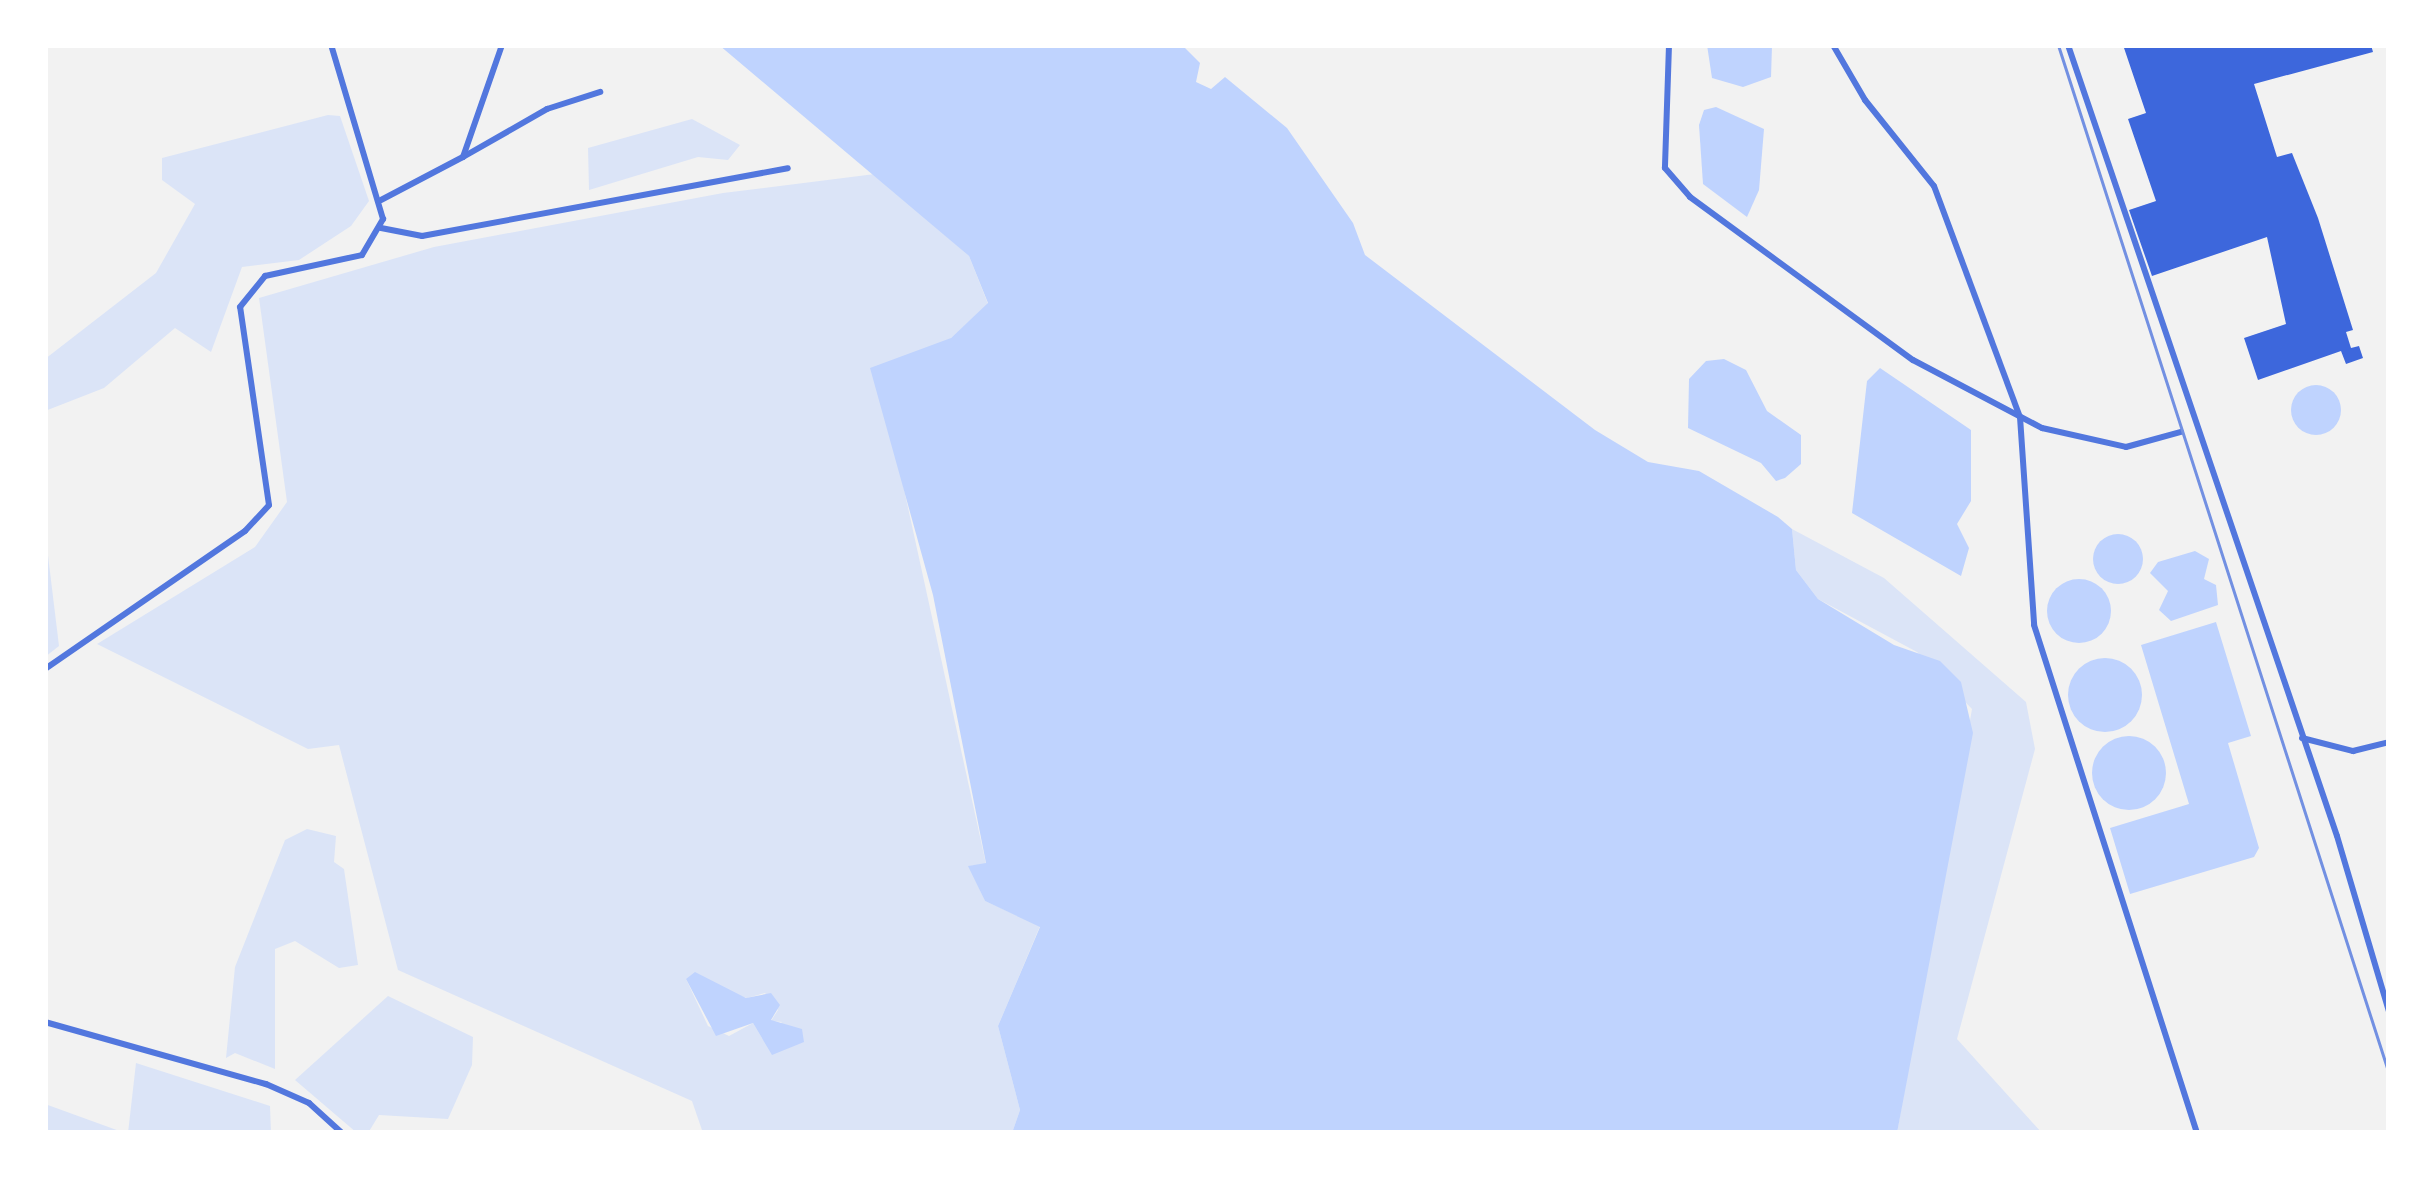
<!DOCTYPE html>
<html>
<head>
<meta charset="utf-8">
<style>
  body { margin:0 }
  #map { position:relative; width:2434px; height:1178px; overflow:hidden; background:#f2f2f2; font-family:"Fira Sans",sans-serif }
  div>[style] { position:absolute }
  .green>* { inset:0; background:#dbe4f7 }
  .water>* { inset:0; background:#bfd3fe }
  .round { border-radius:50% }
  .building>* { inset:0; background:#3d67dc }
  .minor>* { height:6px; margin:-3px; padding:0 3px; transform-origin:3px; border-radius:3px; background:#5277de }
  .rail>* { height:3px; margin:-1.5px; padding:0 1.5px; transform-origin:1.5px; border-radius:1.5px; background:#7290e2 }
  span { translate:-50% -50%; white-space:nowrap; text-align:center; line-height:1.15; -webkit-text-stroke:12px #fff; paint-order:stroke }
  .frame { position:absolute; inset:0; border:48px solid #fff; pointer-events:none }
</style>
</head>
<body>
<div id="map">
  <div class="green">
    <i style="clip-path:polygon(328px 115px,340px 116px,369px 201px,351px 226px,299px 260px,242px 267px,211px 352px,175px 328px,104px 388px,45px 411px,45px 359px,156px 273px,195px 204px,162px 180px,162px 158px)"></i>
    <i style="clip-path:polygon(692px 119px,740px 145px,728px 160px,698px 157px,589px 190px,588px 148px)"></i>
    <i style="clip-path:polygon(evenodd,875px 174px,969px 256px,988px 304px,951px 338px,900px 471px,986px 864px,969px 866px,985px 901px,1040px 926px,998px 1026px,1020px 1110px,1012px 1133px,703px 1133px,692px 1101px,398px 970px,339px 745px,308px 749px,97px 644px,255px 547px,287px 502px,259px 298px,434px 247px,723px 193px,875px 174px,686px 979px,747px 998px,765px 993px,778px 1010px,771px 1021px,782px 1022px,762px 1038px,753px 1023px,729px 1036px,708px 1026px,686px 979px)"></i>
    <i style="clip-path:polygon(1792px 529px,1884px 578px,2026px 702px,2035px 749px,1957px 1039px,2042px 1133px,1897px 1133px,1972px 709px,1917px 652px,1818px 599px,1796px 570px)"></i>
    <i style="clip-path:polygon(45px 531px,59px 646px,45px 657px)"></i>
    <i style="clip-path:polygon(307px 829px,336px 836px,334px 862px,344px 869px,358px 965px,339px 968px,295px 941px,275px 949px,275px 1069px,235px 1053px,226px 1058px,235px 967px,285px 840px)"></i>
    <i style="clip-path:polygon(388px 996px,473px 1037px,472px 1065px,448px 1119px,379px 1115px,368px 1133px,357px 1133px,295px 1080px)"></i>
    <i style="clip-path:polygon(136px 1063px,270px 1106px,271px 1133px,128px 1133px)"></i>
    <i style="clip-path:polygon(45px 1104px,125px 1133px,45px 1133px)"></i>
  </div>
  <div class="water">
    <i style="clip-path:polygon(719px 45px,1182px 45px,1200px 63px,1196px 82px,1211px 89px,1225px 77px,1287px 128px,1353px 223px,1365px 255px,1595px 430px,1648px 462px,1699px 471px,1778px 517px,1792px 529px,1796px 570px,1818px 599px,1894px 645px,1940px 661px,1961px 682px,1973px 733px,1897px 1133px,1012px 1133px,1020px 1110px,998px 1026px,1040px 927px,985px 901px,968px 866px,986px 863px,933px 595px,870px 368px,951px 338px,988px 303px,969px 256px)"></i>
    <i style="clip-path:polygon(1707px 45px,1772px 45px,1771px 77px,1743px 87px,1712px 78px)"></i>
    <i style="clip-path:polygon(1716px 107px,1764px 129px,1759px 190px,1747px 217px,1703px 184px,1699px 125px,1704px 110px)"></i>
    <i style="clip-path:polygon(1724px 359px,1746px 370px,1767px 411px,1801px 435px,1801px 464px,1785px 478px,1776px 481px,1761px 463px,1688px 428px,1689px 379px,1706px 361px)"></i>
    <i style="clip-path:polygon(1880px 368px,1971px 430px,1971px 501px,1957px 524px,1969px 548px,1961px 576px,1852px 513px,1867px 381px)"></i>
    <i class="round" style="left:2291px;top:385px;width:50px;height:50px"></i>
    <i class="round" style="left:2093px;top:534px;width:50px;height:50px"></i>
    <i style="clip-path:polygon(2195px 551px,2209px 559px,2204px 579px,2216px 585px,2218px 605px,2171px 621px,2159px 610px,2168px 591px,2150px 573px,2158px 562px)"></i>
    <i class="round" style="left:2047px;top:579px;width:64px;height:64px"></i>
    <i style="clip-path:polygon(2216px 622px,2251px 736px,2228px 743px,2259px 848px,2254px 857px,2130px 894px,2110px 828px,2189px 804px,2141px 645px)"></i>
    <i class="round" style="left:2068px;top:658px;width:74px;height:74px"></i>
    <i class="round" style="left:2092px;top:736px;width:74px;height:74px"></i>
    <i style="clip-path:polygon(695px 972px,746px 998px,771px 993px,780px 1005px,771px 1020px,802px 1029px,804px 1042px,772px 1055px,753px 1023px,716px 1036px,686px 979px)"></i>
  </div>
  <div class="building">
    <i style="clip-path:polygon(2123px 45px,2371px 45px,2373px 52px,2254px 84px,2277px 157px,2292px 153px,2318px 218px,2353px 330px,2346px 332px,2351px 348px,2359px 346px,2363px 358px,2346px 364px,2341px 351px,2258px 380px,2244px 338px,2286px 324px,2267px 237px,2152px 276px,2129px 210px,2156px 201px,2128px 119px,2146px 113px)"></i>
  </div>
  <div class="minor">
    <i style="left:1669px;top:45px;width:123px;rotate:91.9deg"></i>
    <i style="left:1665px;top:168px;width:38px;rotate:49deg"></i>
    <i style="left:1690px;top:197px;width:276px;rotate:36.2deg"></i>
    <i style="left:1913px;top:360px;width:146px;rotate:27.8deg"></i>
    <i style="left:2042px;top:428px;width:86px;rotate:12.7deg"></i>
    <i style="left:2126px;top:447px;width:57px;rotate:-15.3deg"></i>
    <i style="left:1833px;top:45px;width:64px;rotate:59.8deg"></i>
    <i style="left:1865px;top:100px;width:110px;rotate:51.3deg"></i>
    <i style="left:1934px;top:186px;width:246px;rotate:69.6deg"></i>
    <i style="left:2020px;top:417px;width:208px;rotate:86.1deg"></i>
    <i style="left:2034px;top:625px;width:534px;rotate:72.21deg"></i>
    <i style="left:2068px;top:45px;width:835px;rotate:71.22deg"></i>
    <i style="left:2337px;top:836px;width:184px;rotate:73.5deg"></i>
    <i style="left:463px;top:157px;width:97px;rotate:-29.7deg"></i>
    <i style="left:547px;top:109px;width:56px;rotate:-17.8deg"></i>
    <i style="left:381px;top:200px;width:93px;rotate:-27.7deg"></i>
    <i style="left:463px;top:157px;width:119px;rotate:-70.8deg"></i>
    <i style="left:381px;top:228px;width:42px;rotate:11deg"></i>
    <i style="left:422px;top:236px;width:372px;rotate:-10.5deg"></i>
    <i style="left:45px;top:669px;width:243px;rotate:-34.6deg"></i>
    <i style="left:245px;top:531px;width:35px;rotate:-47deg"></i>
    <i style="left:269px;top:505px;width:200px;rotate:-98.3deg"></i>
    <i style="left:240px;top:307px;width:40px;rotate:-51deg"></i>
    <i style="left:265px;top:276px;width:99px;rotate:-12.2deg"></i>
    <i style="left:362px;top:255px;width:42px;rotate:-59.7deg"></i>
    <i style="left:383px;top:219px;width:182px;rotate:-106.6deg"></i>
    <i style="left:2302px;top:738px;width:53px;rotate:14.3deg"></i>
    <i style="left:2353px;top:751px;width:37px;rotate:-14deg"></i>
    <i style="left:45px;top:1022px;width:230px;rotate:15.7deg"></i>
    <i style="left:266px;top:1084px;width:47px;rotate:23.8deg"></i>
    <i style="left:309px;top:1103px;width:45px;rotate:42.3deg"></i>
  </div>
  <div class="rail">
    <i style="left:2058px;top:45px;width:1081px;rotate:72.17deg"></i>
  </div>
  <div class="frame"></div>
</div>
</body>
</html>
